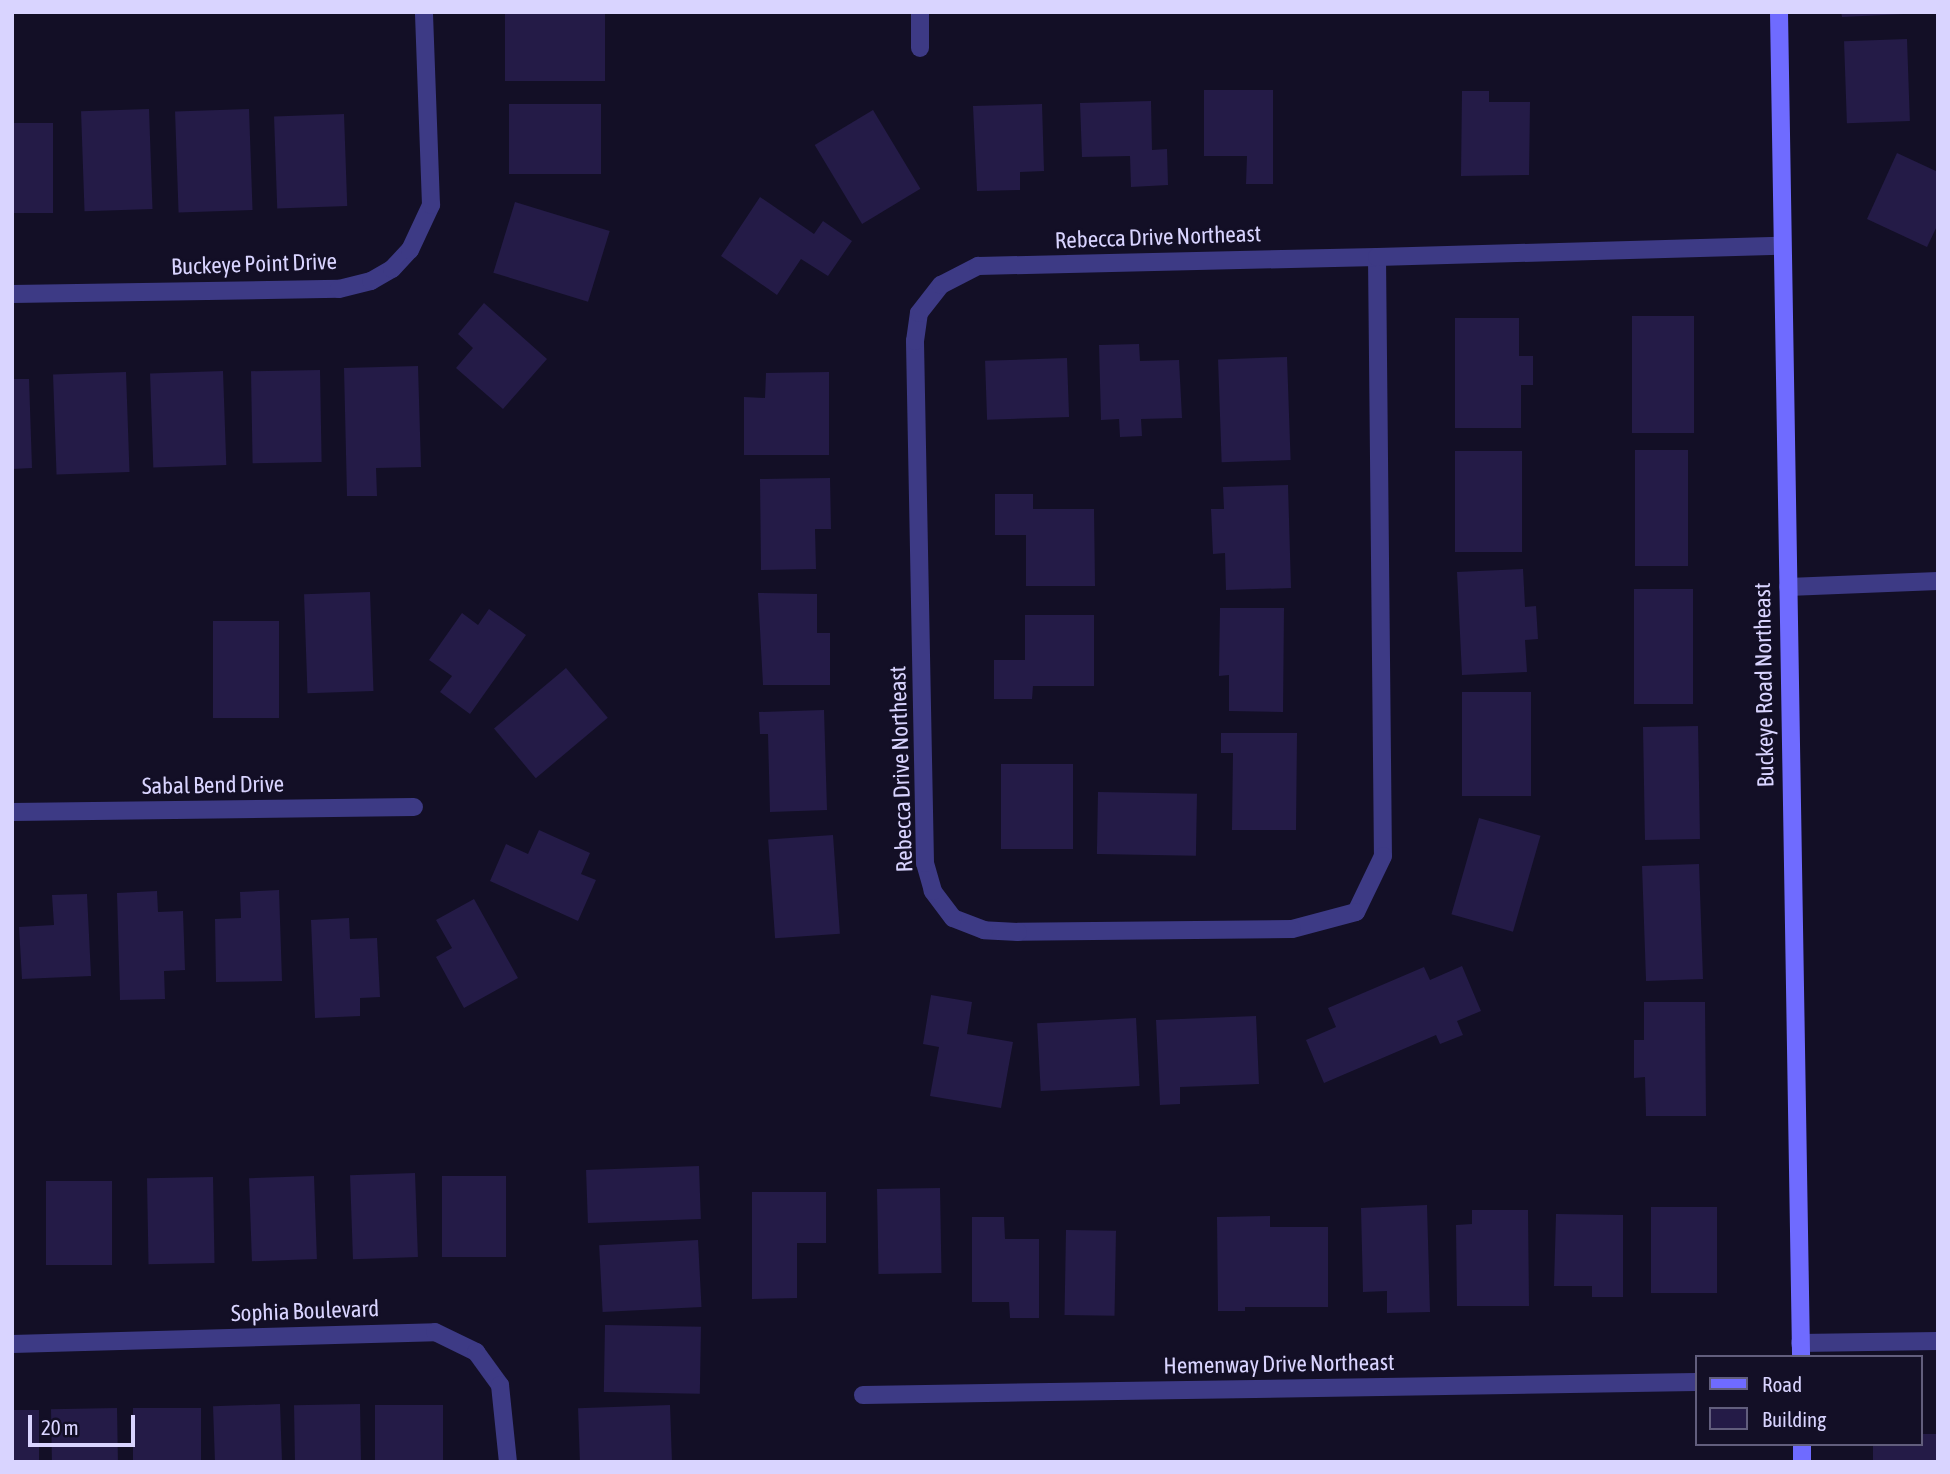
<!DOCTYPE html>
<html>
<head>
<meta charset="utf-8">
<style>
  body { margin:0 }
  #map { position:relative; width:1950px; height:1474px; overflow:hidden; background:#130f26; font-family:"Asap Condensed",sans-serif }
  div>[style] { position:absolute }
  .building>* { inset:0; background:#241b47; transform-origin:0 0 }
  .lane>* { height:18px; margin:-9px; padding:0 9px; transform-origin:9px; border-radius:9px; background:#3d3a85 }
  .street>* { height:18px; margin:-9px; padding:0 9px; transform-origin:9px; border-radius:9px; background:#3d3a85 }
  .secondary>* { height:18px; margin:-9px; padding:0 9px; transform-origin:9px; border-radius:9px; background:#6f6bff }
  span { translate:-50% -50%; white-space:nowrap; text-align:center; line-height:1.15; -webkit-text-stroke:5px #130f26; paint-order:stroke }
  .street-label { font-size:23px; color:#d9d4ff }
  .frame { position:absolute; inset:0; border:14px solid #d9d4ff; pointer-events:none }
  .legend { position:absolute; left:1695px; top:1355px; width:228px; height:91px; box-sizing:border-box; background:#130f26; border:2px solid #625e7d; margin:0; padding:9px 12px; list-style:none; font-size:21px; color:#d9d4ff }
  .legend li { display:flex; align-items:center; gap:14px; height:35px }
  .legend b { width:35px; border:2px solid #625e7d }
  .scale { position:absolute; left:28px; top:1415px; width:107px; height:32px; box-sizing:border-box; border:4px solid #d9d4ff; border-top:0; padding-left:9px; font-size:21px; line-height:24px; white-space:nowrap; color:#d9d4ff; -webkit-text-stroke:5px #130f26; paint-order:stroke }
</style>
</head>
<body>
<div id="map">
  <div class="building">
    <i style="left:505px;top:12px;width:100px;height:69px"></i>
    <i style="clip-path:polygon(1841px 12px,1904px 12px,1904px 14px,1842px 17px)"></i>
    <i style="left:1907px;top:39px;width:82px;height:63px;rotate:88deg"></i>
    <i style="clip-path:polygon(1204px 90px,1273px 90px,1273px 184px,1246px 184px,1247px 156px,1204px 156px)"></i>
    <i style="clip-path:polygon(1462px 91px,1489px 91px,1489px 102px,1530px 102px,1529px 175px,1461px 176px)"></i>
    <i style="clip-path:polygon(1151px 101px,1152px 150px,1167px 149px,1168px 185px,1131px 187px,1130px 156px,1082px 157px,1080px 103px)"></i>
    <i style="left:509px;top:104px;width:92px;height:70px"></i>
    <i style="clip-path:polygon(1042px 104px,1044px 171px,1020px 172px,1020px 190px,977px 191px,973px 106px)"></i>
    <i style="left:149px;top:109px;width:100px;height:68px;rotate:88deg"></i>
    <i style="left:249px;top:109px;width:101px;height:74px;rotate:88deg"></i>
    <i style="left:873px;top:110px;width:92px;height:68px;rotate:59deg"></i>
    <i style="left:344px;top:114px;width:92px;height:70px;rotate:88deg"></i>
    <i style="left:12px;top:123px;width:41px;height:90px"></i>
    <i style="clip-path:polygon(1897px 153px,1938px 172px,1938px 224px,1927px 247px,1867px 219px)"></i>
    <i style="clip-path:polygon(760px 197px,814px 234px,823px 221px,852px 241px,828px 276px,801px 259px,777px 295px,721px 256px)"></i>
    <i style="left:515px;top:202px;width:99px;height:74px;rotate:17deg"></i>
    <i style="clip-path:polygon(484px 303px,547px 359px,503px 409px,456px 368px,473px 348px,458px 334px)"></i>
    <i style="left:1632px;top:316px;width:62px;height:117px"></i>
    <i style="clip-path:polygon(1455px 318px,1519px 318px,1519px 356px,1533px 356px,1533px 385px,1521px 385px,1521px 428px,1455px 428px)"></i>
    <i style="clip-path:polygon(1139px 344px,1140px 361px,1179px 360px,1182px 418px,1141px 419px,1142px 436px,1120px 437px,1119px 419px,1101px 420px,1099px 345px)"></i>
    <i style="left:1287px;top:357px;width:103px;height:69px;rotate:88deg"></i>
    <i style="left:1067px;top:358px;width:59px;height:82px;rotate:88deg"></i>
    <i style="clip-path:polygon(418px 366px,421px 467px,376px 468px,377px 496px,347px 496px,344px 368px)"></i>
    <i style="left:320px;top:370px;width:92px;height:69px;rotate:89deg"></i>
    <i style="left:223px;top:371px;width:94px;height:73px;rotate:88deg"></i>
    <i style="left:126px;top:372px;width:100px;height:73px;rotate:88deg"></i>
    <i style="clip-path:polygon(829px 372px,829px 455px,744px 455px,744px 397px,765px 398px,766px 373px)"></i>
    <i style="clip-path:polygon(12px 379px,29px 379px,32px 468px,12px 469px)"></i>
    <i style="left:1635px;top:450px;width:53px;height:116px"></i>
    <i style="left:1455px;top:451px;width:67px;height:101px"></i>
    <i style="clip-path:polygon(830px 478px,831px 529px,815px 529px,816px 569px,761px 570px,760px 479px)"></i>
    <i style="clip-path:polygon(1288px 485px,1291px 588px,1226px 590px,1225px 553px,1213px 554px,1211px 509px,1224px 509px,1223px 487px)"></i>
    <i style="clip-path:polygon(995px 494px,1033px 494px,1033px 509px,1094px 509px,1095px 586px,1026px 586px,1026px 535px,995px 535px)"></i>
    <i style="clip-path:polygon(1523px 569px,1525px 607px,1536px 606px,1538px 639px,1525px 640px,1527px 672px,1462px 675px,1457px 572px)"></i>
    <i style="left:1693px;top:589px;width:115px;height:59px;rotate:90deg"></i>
    <i style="left:370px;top:592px;width:99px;height:66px;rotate:88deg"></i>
    <i style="clip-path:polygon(758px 593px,817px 594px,817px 633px,830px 633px,830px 685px,763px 685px)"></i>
    <i style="clip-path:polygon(1220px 608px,1284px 608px,1283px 712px,1229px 711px,1229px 675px,1219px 676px)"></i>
    <i style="clip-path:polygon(489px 609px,526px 635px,470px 714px,440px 692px,452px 676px,429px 660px,462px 613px,478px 625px)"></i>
    <i style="clip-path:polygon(1025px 615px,1094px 615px,1094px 686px,1033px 686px,1032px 699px,994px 699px,994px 660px,1025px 660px)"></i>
    <i style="left:213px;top:621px;width:66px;height:97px"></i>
    <i style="left:566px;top:668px;width:65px;height:94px;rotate:50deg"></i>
    <i style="left:1462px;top:692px;width:69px;height:104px"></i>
    <i style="clip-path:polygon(824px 710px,827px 810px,770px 812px,768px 734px,760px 734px,759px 712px)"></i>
    <i style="left:1698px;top:726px;width:113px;height:55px;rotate:89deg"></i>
    <i style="clip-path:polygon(1221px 733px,1297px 733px,1296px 830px,1232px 830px,1233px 753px,1221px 753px)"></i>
    <i style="left:1073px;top:764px;width:85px;height:72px;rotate:90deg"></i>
    <i style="left:1098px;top:792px;width:99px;height:62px;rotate:1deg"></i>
    <i style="left:1479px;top:818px;width:64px;height:100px;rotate:16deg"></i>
    <i style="clip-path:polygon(539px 830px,590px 853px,581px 874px,596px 880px,578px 921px,490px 881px,506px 844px,528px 854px)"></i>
    <i style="left:833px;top:835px;width:99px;height:65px;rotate:86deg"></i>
    <i style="left:1699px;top:864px;width:115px;height:57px;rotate:88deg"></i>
    <i style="clip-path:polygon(279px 890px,282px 981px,216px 982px,215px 919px,241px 918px,240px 892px)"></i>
    <i style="clip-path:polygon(157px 891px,158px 912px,183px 911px,185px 970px,164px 971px,165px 999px,120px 1000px,117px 893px)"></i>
    <i style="clip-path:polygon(87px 894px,91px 976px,22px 979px,19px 927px,54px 925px,52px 895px)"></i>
    <i style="clip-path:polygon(474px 899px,518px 978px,464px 1008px,436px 957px,452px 948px,436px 920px)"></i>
    <i style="clip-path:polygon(349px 918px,350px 939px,377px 938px,380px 997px,360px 998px,360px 1016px,315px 1018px,311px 920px)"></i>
    <i style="clip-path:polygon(1462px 966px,1481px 1011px,1457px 1021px,1463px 1035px,1440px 1044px,1436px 1035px,1324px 1083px,1306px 1040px,1336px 1027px,1328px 1008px,1424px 967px,1430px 980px)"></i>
    <i style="clip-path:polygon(931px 995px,972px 1002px,967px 1034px,1013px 1042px,1001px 1108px,930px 1096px,939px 1047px,923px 1044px)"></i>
    <i style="clip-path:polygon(1644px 1002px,1705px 1002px,1706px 1116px,1646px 1116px,1645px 1077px,1634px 1078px,1634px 1040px,1644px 1040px)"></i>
    <i style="clip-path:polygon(1256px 1016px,1259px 1084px,1180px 1087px,1180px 1104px,1160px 1105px,1156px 1020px)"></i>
    <i style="left:1136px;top:1018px;width:68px;height:99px;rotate:87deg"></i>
    <i style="left:699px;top:1166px;width:53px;height:113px;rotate:88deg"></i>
    <i style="left:415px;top:1173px;width:84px;height:65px;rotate:88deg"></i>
    <i style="left:314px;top:1176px;width:83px;height:65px;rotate:88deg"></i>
    <i style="left:442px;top:1176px;width:64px;height:81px"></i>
    <i style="left:213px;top:1177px;width:86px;height:66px;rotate:89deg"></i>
    <i style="left:46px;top:1181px;width:66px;height:84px"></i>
    <i style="left:940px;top:1188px;width:85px;height:63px;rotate:89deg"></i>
    <i style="clip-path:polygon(752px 1192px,826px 1192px,826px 1243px,797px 1243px,797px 1298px,752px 1299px)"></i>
    <i style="clip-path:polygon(1427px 1205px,1430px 1312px,1387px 1313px,1387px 1291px,1363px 1292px,1361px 1208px)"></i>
    <i style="left:1651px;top:1207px;width:66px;height:86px"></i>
    <i style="clip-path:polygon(1472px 1210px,1528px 1210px,1529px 1306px,1457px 1306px,1456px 1225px,1472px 1224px)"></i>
    <i style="clip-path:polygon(1556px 1214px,1623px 1215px,1623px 1297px,1592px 1297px,1592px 1286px,1554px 1286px)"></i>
    <i style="clip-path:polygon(1270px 1216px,1270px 1227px,1328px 1227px,1328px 1307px,1245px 1307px,1245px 1311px,1218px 1311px,1217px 1217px)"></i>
    <i style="clip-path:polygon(972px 1217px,1004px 1217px,1005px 1239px,1039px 1239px,1039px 1318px,1010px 1318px,1009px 1302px,972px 1302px)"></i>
    <i style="left:1066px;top:1230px;width:50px;height:85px;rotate:1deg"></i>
    <i style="left:698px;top:1240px;width:67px;height:99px;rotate:87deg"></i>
    <i style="left:605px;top:1325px;width:96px;height:67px;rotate:1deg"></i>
    <i style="left:280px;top:1404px;width:58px;height:67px;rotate:88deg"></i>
    <i style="left:360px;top:1404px;width:58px;height:66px;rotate:89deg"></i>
    <i style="left:375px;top:1405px;width:68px;height:57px"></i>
    <i style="left:670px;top:1405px;width:57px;height:92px;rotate:88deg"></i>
    <i style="left:117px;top:1408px;width:54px;height:66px;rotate:89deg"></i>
    <i style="left:201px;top:1408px;width:54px;height:68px;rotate:90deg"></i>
    <i style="left:12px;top:1410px;width:27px;height:52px"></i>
    <i style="clip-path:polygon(1920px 1434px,1938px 1434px,1938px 1462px,1873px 1462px,1873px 1444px,1920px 1444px)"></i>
  </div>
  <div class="lane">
    <i style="left:1788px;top:587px;width:150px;rotate:-2.3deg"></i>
  </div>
  <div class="street">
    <i style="left:920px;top:12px;width:36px;rotate:90deg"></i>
    <i style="left:1377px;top:257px;width:599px;rotate:89.43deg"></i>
    <i style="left:1383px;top:856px;width:62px;rotate:115.7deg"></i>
    <i style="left:1356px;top:912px;width:66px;rotate:165.1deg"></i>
    <i style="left:1292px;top:929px;width:274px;rotate:179.4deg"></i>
    <i style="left:1018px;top:932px;width:34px;rotate:-177deg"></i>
    <i style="left:984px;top:930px;width:33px;rotate:-159deg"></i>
    <i style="left:953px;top:918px;width:34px;rotate:-127deg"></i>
    <i style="left:933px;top:891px;width:29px;rotate:-106deg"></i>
    <i style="left:925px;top:863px;width:522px;rotate:-91.1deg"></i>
    <i style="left:915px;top:341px;width:28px;rotate:-82deg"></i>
    <i style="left:919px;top:313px;width:36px;rotate:-52deg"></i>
    <i style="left:941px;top:285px;width:42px;rotate:-27.2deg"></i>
    <i style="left:978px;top:266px;width:399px;rotate:-1.3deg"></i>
    <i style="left:1377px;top:257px;width:403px;rotate:-1.6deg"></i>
    <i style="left:12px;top:294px;width:327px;rotate:-0.9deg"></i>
    <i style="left:339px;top:289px;width:33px;rotate:-14deg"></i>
    <i style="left:371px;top:281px;width:24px;rotate:-30deg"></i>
    <i style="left:392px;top:269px;width:26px;rotate:-47deg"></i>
    <i style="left:410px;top:250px;width:50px;rotate:-65deg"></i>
    <i style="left:431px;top:205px;width:193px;rotate:-92.1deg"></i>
    <i style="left:12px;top:812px;width:402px;rotate:-0.7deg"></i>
    <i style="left:1800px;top:1343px;width:138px;rotate:-0.8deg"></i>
    <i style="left:12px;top:1344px;width:423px;rotate:-1.6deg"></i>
    <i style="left:435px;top:1332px;width:46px;rotate:26deg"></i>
    <i style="left:476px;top:1352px;width:41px;rotate:54deg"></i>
    <i style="left:500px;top:1385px;width:77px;rotate:84.1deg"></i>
    <i style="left:863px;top:1395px;width:833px;rotate:-0.89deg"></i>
  </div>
  <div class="secondary">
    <i style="left:1779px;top:12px;width:1345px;rotate:89.06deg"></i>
    <i style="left:1802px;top:1444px;width:18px;rotate:90deg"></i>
  </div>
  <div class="street-label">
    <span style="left:1158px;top:237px;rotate:-2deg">Rebecca Drive Northeast</span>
    <span style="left:254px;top:264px;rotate:-2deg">Buckeye Point Drive</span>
    <span style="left:1764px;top:685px;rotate:-91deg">Buckeye Road Northeast</span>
    <span style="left:901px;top:769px;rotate:-92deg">Rebecca Drive Northeast</span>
    <span style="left:213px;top:785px;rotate:-1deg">Sabal Bend Drive</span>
    <span style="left:305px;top:1311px;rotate:-2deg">Sophia Boulevard</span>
    <span style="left:1279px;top:1364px;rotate:-1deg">Hemenway Drive Northeast</span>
  </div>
  <div class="frame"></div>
  <ul class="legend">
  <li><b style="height:9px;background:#6f6bff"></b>Road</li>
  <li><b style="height:19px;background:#241b47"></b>Building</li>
  </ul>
  <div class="scale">20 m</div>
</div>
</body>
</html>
